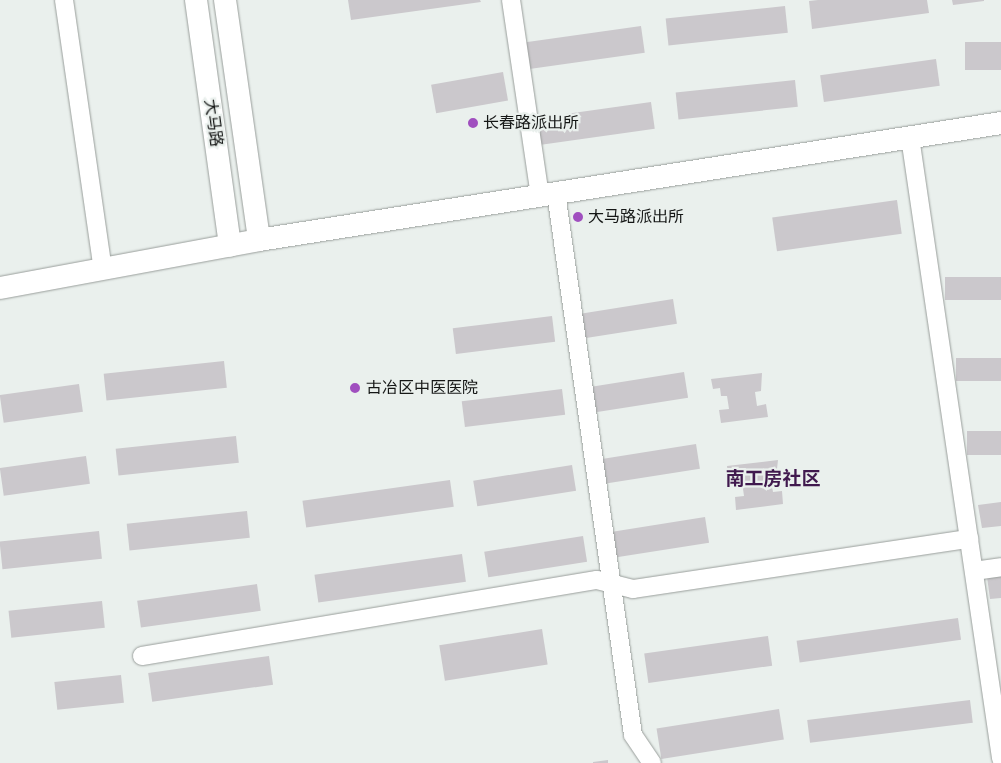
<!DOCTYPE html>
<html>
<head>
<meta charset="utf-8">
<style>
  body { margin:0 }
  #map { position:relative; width:1001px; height:763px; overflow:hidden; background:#eaf0ed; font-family:"DM Sans","Noto Sans SC",sans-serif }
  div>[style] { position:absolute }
  .building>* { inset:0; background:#cbc8cc; transform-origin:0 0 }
  .roads { filter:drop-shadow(0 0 1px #999e9b) drop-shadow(0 0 1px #999e9b) }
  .minor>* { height:18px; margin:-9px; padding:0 9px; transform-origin:9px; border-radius:9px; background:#fff }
  .tertiary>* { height:22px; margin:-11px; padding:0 11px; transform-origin:11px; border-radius:11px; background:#fff }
  .dots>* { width:14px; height:14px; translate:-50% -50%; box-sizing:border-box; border:2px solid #eaf0ed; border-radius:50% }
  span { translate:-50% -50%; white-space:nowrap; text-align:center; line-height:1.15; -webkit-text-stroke:4.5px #eaf0ed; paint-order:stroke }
  .street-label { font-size:16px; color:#151716 }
  .poi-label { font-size:16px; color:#151716 }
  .left { translate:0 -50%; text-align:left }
  .quarter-label { font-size:19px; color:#40194e; font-weight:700 }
</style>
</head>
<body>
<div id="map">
  <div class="building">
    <i style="clip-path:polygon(348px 0,480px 0,481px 2px,351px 20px)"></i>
    <i style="clip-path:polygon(818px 0,927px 0,929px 13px,812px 29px,809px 1px)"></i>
    <i style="clip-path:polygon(952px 0,984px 0,984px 1px,953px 5px)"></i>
    <i style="left:785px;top:6px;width:27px;height:120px;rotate:84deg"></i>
    <i style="left:641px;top:26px;width:27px;height:120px;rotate:82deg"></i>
    <i style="left:1001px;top:42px;width:28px;height:36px;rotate:90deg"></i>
    <i style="left:936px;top:59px;width:27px;height:117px;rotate:82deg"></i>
    <i style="left:503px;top:72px;width:29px;height:73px;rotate:80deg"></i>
    <i style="left:795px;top:80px;width:27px;height:120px;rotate:84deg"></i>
    <i style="left:651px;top:102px;width:27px;height:120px;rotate:82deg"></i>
    <i style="left:897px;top:200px;width:34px;height:126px;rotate:82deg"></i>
    <i style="left:1001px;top:277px;width:23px;height:56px;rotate:90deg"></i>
    <i style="left:673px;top:299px;width:25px;height:100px;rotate:81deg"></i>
    <i style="left:552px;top:316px;width:26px;height:100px;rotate:83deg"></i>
    <i style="left:1001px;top:358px;width:23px;height:45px;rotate:90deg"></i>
    <i style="left:224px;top:361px;width:27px;height:121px;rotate:84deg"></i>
    <i style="left:684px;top:372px;width:26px;height:100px;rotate:81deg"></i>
    <i style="clip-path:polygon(762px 373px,761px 391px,755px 392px,757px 406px,766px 404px,768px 417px,721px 423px,719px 410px,729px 409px,727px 396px,721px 396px,720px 388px,713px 389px,711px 379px)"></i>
    <i style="left:79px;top:384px;width:28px;height:80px;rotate:82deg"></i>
    <i style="left:562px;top:389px;width:26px;height:101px;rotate:83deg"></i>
    <i style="left:1001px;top:431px;width:24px;height:34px;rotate:90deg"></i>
    <i style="left:236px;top:436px;width:27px;height:121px;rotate:84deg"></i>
    <i style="left:696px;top:444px;width:25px;height:100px;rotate:81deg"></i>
    <i style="left:86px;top:456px;width:28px;height:87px;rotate:82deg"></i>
    <i style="clip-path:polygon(778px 460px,776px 478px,771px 479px,773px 492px,782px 491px,783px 504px,736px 510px,735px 497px,744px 496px,742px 482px,736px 483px,735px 475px,728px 476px,727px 466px)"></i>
    <i style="left:572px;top:465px;width:26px;height:100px;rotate:81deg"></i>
    <i style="left:450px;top:480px;width:27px;height:149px;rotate:82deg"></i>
    <i style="clip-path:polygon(1001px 502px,1001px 526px,982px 528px,978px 505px)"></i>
    <i style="left:247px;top:511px;width:27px;height:121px;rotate:84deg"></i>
    <i style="left:705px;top:517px;width:26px;height:100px;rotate:81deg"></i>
    <i style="left:99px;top:531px;width:28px;height:100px;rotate:84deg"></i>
    <i style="left:583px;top:536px;width:26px;height:100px;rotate:81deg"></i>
    <i style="left:462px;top:554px;width:28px;height:149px;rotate:82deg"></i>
    <i style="clip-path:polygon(1001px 575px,1001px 598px,990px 599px,987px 577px)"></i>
    <i style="left:257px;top:584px;width:27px;height:121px;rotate:82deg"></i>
    <i style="left:102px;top:601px;width:27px;height:94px;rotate:84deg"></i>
    <i style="left:958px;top:618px;width:22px;height:163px;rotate:82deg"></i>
    <i style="left:542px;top:629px;width:36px;height:104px;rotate:81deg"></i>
    <i style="left:768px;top:636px;width:30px;height:125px;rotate:82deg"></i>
    <i style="left:269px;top:656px;width:29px;height:122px;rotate:82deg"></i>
    <i style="left:121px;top:675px;width:28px;height:67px;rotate:84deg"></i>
    <i style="left:970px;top:700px;width:23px;height:164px;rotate:83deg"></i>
    <i style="left:779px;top:709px;width:31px;height:124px;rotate:81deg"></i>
    <i style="clip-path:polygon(608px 760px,608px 763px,593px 763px,593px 762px)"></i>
  </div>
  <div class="roads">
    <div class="minor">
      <i style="left:64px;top:0;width:272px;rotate:81.8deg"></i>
      <i style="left:511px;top:0;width:198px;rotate:81.6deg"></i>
      <i style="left:910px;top:137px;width:628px;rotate:81.66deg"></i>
      <i style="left:556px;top:193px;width:547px;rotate:81.91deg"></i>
      <i style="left:633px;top:735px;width:34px;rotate:56deg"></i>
      <i style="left:974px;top:571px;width:27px;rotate:-8deg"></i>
      <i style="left:142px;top:656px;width:461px;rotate:-9.5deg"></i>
      <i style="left:597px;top:580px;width:37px;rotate:14deg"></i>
      <i style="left:633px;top:589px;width:340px;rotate:-8.5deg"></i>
    </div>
    <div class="tertiary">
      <i style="left:196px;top:0;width:248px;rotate:82.1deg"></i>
      <i style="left:225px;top:0;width:242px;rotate:81.9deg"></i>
      <i style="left:0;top:288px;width:263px;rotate:-10.5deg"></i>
      <i style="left:259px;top:240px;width:751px;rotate:-8.96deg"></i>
    </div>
  </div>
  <div class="dots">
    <i style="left:473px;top:123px;background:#a04fbf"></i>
    <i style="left:578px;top:217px;background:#a04fbf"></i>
    <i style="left:355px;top:388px;background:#a04fbf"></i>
  </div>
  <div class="street-label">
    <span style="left:213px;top:123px;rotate:82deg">大马路</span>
  </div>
  <div class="poi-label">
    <span class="left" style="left:483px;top:123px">长春路派出所</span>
    <span class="left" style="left:588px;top:217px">大马路派出所</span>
    <span class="left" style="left:366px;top:388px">古冶区中医医院</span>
  </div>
  <div class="quarter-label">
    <span style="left:773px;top:479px">南工房社区</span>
  </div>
</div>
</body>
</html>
